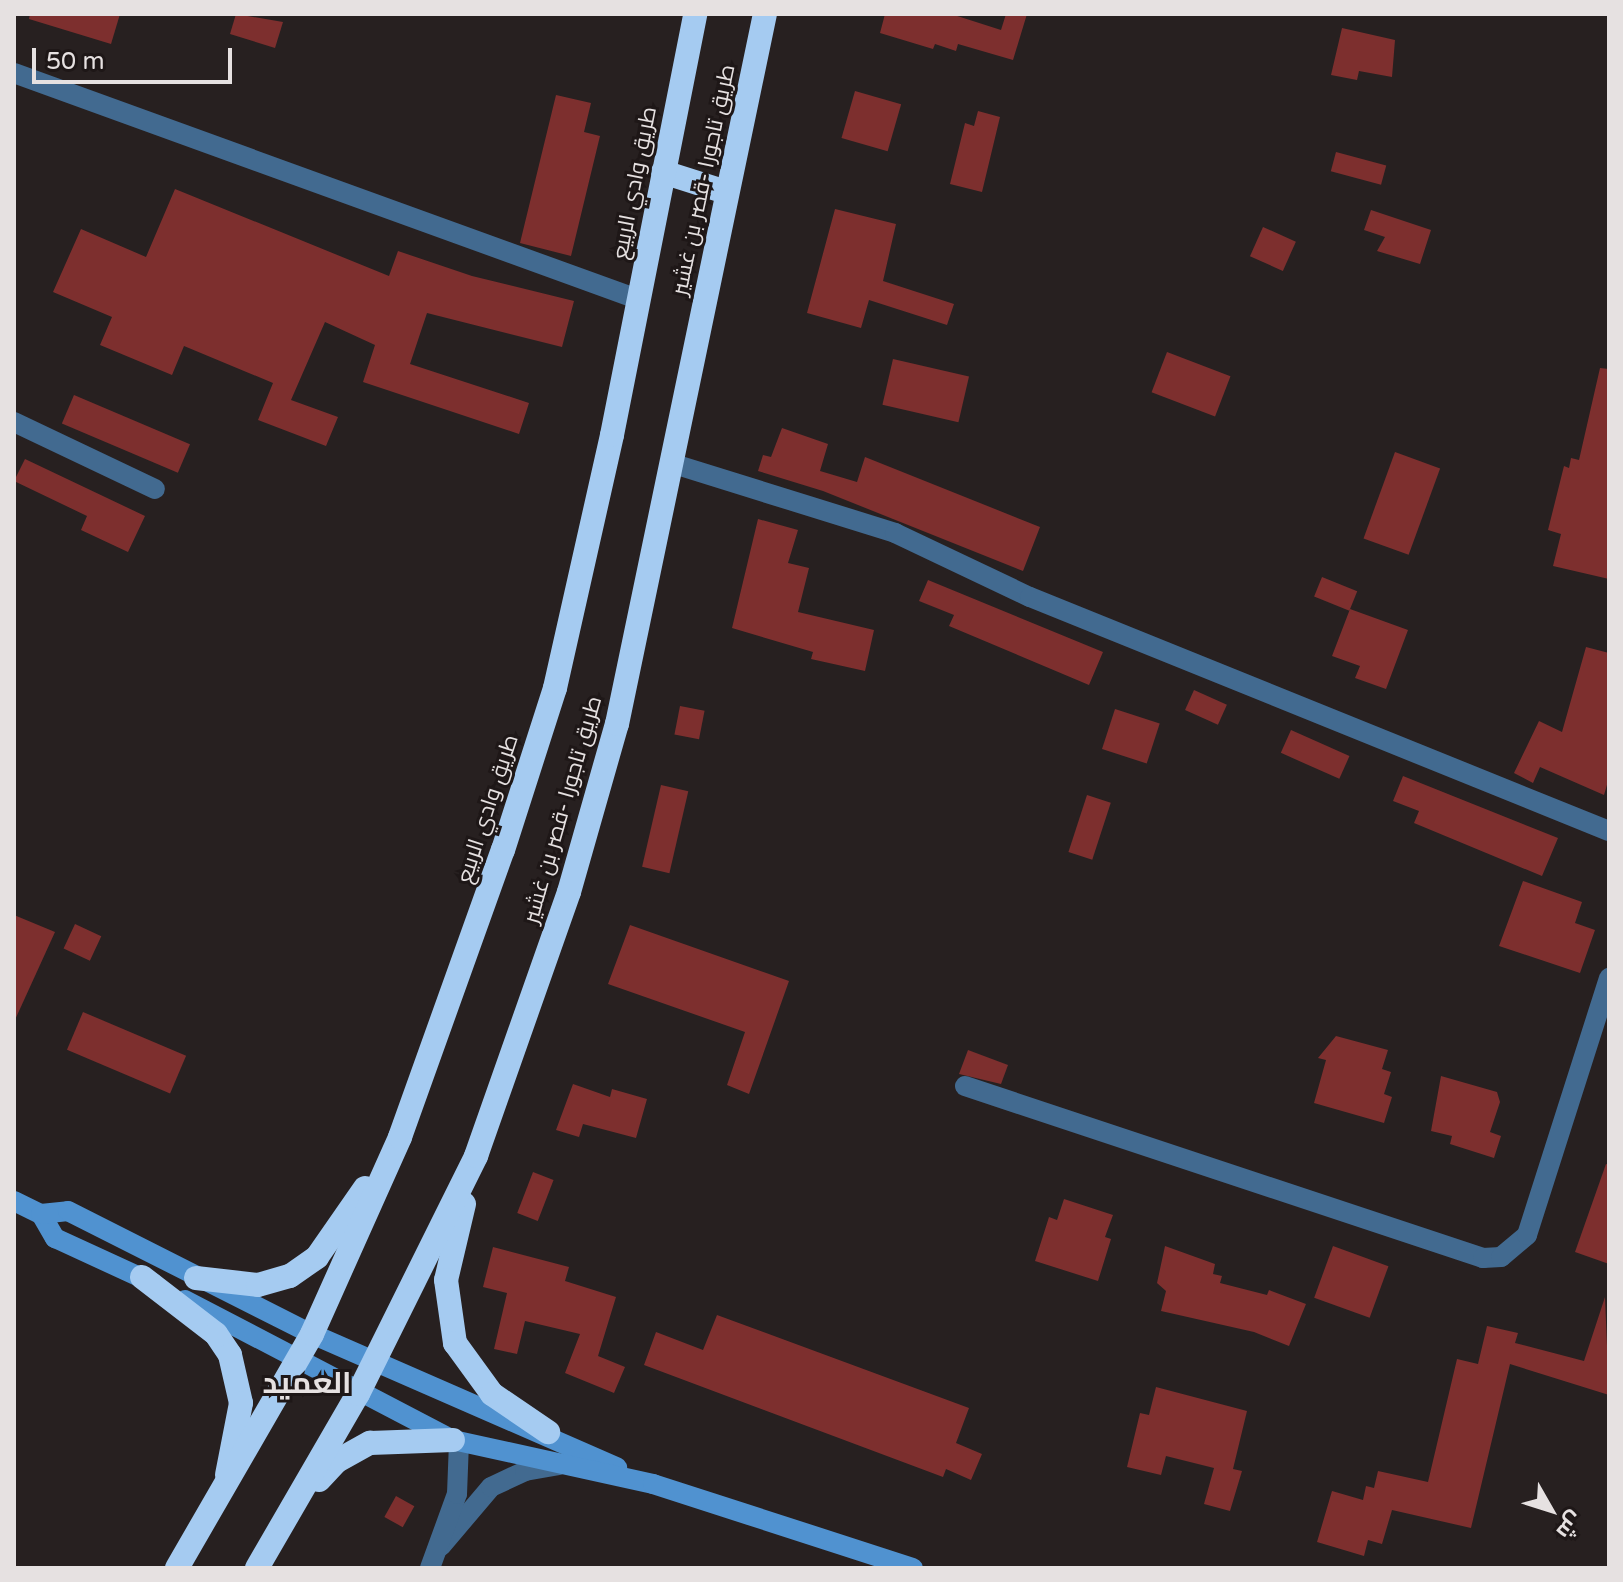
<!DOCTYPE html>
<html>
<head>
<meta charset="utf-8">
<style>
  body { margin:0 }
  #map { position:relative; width:1623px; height:1582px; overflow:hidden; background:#272020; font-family:"Varela Round",Cairo,sans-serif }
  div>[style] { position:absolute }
  .building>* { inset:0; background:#7d2f2e; transform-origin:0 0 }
  .street>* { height:20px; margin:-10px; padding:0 10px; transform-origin:10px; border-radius:10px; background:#426a90 }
  .secondary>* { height:20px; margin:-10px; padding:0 10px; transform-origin:10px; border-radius:10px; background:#5092d0 }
  .highway>* { height:24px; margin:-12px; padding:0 12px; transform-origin:12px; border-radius:12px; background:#a5cbf1 }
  span { translate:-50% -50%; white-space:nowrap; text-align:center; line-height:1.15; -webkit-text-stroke:6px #1e1717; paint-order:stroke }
  .street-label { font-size:22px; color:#e6e1e1 }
  .district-label { font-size:30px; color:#e6e1e1; font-weight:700 }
  .frame { position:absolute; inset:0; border:16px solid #e6e1e1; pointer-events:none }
  .north { position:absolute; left:1511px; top:1470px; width:80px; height:80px; -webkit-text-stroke:6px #1e1717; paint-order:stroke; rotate:129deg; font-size:22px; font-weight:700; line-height:32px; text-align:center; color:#e6e1e1 }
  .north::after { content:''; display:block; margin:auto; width:28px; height:36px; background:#e6e1e1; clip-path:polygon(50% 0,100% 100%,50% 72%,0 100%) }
  .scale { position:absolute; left:32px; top:48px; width:200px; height:36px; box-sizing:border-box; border:4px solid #e6e1e1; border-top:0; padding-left:10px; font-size:24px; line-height:28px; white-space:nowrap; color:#e6e1e1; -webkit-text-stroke:6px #1e1717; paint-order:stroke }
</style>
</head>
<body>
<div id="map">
  <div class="building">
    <i style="clip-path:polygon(30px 14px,120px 14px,111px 44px,29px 19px)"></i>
    <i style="clip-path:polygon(236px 14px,283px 22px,275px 48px,230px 34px)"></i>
    <i style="clip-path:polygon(885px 14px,951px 14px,1001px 30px,1006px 14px,1027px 14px,1013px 60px,958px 44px,956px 51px,935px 44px,933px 49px,880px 33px)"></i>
    <i style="clip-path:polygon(1342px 28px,1395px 40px,1392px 77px,1359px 71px,1357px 80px,1331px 75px)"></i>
    <i style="left:855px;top:91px;width:48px;height:49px;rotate:16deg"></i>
    <i style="clip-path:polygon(556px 95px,591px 103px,584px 132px,600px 136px,571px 256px,520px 243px)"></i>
    <i style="clip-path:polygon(978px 111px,1000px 117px,982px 192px,950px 184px,965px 123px,974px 126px)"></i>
    <i style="left:1336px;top:152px;width:52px;height:20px;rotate:15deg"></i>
    <i style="clip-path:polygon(175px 189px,389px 276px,398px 251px,472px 276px,574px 301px,562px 347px,427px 313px,410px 364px,529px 403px,519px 434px,363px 382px,375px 345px,325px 322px,291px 400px,338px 417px,326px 446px,258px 420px,273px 383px,184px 346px,172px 375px,100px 345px,112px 317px,53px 292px,81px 229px,146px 257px)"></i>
    <i style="clip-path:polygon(835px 209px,896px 224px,883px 281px,954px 304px,947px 325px,869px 300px,861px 328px,807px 313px)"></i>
    <i style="clip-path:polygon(1371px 210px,1431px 230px,1420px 264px,1377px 251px,1385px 237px,1364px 230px)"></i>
    <i style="left:1263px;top:227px;width:36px;height:32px;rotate:24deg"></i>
    <i style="left:1167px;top:352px;width:68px;height:43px;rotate:21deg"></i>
    <i style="left:893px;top:359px;width:78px;height:47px;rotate:13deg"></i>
    <i style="clip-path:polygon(1600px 368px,1609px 369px,1609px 579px,1553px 566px,1561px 534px,1548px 530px,1564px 466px,1569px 468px,1571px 458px,1579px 460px)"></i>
    <i style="left:74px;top:395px;width:126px;height:31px;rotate:23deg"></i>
    <i style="clip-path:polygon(782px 428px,828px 444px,820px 471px,857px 482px,865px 457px,1040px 527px,1023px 571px,823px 491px,758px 471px,763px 455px,771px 457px)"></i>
    <i style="left:1395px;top:452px;width:48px;height:92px;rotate:20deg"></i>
    <i style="clip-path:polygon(25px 459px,145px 516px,128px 552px,81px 530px,87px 516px,14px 481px)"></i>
    <i style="clip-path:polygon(758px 519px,798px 530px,788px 563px,809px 568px,798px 612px,874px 630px,865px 671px,811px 659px,813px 652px,732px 628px)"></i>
    <i style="left:1322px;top:577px;width:38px;height:21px;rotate:22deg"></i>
    <i style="clip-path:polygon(928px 580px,1103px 652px,1089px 685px,949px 626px,954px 615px,919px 601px)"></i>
    <i style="clip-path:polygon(1350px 609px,1408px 630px,1386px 689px,1355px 678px,1360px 666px,1332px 656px)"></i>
    <i style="clip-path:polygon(1586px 647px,1609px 653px,1609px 778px,1604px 795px,1540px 767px,1533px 783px,1514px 773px,1539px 721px,1562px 732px)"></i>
    <i style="left:1194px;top:690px;width:36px;height:22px;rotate:24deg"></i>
    <i style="left:680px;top:706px;width:25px;height:29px;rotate:11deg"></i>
    <i style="left:1115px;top:709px;width:47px;height:42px;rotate:18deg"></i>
    <i style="left:1291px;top:730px;width:64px;height:25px;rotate:24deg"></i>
    <i style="clip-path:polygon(1403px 776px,1558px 838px,1542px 876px,1414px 823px,1419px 811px,1393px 801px)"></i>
    <i style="left:661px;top:785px;width:28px;height:84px;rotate:13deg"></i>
    <i style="left:1087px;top:795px;width:25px;height:60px;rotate:18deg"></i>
    <i style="clip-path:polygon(1523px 881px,1582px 902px,1575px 923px,1595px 930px,1580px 973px,1499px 946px)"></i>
    <i style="clip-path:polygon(14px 915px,55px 932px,14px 1022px)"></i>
    <i style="left:75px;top:924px;width:29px;height:27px;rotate:25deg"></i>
    <i style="clip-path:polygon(630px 925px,789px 981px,749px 1094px,727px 1085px,745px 1032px,608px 984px)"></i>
    <i style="left:83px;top:1012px;width:112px;height:41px;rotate:23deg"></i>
    <i style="clip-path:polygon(1336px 1036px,1388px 1050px,1382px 1069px,1391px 1072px,1384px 1094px,1392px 1097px,1384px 1123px,1314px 1103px,1326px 1060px,1318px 1058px)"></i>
    <i style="clip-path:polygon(968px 1050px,1008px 1065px,1001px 1084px,959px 1074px)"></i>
    <i style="clip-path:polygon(1441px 1076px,1497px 1092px,1500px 1102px,1490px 1132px,1501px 1136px,1494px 1158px,1450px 1144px,1452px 1136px,1431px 1131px)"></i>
    <i style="clip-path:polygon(573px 1084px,610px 1097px,612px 1089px,647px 1099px,636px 1138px,583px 1124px,579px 1137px,556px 1130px)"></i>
    <i style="clip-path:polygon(1606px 1164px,1609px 1165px,1609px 1264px,1575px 1252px)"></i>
    <i style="left:533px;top:1172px;width:22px;height:44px;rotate:21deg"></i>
    <i style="clip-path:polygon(1064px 1199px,1113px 1215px,1105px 1237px,1111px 1239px,1098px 1281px,1035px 1261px,1049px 1217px,1057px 1220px)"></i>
    <i style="clip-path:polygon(1165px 1246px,1215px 1264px,1213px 1274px,1222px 1276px,1220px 1283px,1267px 1295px,1269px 1290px,1306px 1304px,1289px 1346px,1254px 1332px,1161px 1311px,1166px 1291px,1157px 1283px)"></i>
    <i style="left:1333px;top:1246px;width:59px;height:55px;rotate:20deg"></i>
    <i style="clip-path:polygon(493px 1247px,569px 1267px,565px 1281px,616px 1297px,598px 1356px,625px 1367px,614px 1393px,565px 1373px,580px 1334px,525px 1321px,517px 1354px,494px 1349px,507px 1293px,483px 1287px)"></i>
    <i style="clip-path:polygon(1605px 1297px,1609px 1395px,1510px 1364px,1471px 1528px,1392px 1510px,1382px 1544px,1368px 1540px,1364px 1556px,1317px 1542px,1332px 1491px,1363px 1500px,1366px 1486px,1374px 1488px,1378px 1471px,1428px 1482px,1457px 1359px,1478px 1364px,1487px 1326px,1518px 1333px,1515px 1343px,1584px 1361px)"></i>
    <i style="clip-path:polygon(717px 1315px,969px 1408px,956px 1443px,982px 1454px,971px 1480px,946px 1469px,943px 1477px,644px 1365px,656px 1332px,703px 1350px)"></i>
    <i style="clip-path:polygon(1156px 1387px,1247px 1411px,1233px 1469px,1242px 1471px,1230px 1511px,1204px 1504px,1214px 1468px,1166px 1456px,1161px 1475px,1127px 1467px,1140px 1413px,1149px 1415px)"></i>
    <i style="left:396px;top:1496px;width:21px;height:24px;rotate:29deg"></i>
  </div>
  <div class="street">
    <i style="left:14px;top:73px;width:666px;rotate:19.93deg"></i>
    <i style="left:14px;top:422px;width:156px;rotate:25.4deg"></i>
    <i style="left:674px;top:464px;width:232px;rotate:17.3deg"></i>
    <i style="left:895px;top:533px;width:149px;rotate:25.4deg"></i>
    <i style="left:1030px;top:597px;width:624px;rotate:22.01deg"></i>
    <i style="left:965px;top:1086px;width:546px;rotate:18.37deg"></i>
    <i style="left:1483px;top:1258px;width:18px;rotate:-3deg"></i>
    <i style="left:1501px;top:1257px;width:34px;rotate:-40deg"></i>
    <i style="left:1527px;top:1235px;width:270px;rotate:-72.3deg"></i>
    <i style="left:441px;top:1546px;width:77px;rotate:-49.7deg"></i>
    <i style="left:491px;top:1487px;width:38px;rotate:-25deg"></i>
    <i style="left:525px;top:1471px;width:35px;rotate:-10deg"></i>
    <i style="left:430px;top:1568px;width:79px;rotate:-70deg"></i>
    <i style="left:457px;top:1494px;width:52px;rotate:-87.8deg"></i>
  </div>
  <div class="secondary">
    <i style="left:14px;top:1201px;width:30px;rotate:26deg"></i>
    <i style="left:41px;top:1214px;width:28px;rotate:60deg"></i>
    <i style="left:55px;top:1238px;width:108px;rotate:24.7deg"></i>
    <i style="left:41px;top:1214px;width:27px;rotate:-6deg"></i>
    <i style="left:68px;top:1211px;width:273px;rotate:26.8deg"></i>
    <i style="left:312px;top:1334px;width:333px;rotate:23.6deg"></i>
    <i style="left:185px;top:1300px;width:302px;rotate:27.6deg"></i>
    <i style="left:453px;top:1440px;width:205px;rotate:12.4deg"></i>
    <i style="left:653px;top:1484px;width:273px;rotate:17.9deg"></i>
  </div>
  <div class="highway">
    <i style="left:663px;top:172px;width:66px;rotate:17.6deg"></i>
    <i style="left:464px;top:1204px;width:78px;rotate:103.3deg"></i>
    <i style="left:446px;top:1280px;width:64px;rotate:81.9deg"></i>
    <i style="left:455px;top:1343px;width:63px;rotate:54deg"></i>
    <i style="left:492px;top:1394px;width:68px;rotate:34.2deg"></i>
    <i style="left:142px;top:1277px;width:93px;rotate:37.6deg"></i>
    <i style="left:216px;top:1334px;width:25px;rotate:56deg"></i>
    <i style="left:230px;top:1355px;width:49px;rotate:77.1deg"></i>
    <i style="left:241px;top:1403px;width:73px;rotate:101deg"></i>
    <i style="left:196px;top:1278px;width:62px;rotate:6.4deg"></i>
    <i style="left:258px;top:1285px;width:33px;rotate:-16deg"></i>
    <i style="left:290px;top:1276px;width:33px;rotate:-35deg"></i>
    <i style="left:317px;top:1257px;width:84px;rotate:-55.2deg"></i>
    <i style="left:319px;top:1480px;width:26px;rotate:-47deg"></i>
    <i style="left:337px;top:1461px;width:38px;rotate:-29deg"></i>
    <i style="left:370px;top:1443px;width:83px;rotate:-2.1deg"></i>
    <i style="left:177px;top:1568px;width:270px;rotate:-60deg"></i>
    <i style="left:312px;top:1334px;width:216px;rotate:-65.9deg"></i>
    <i style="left:400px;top:1137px;width:305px;rotate:-70.3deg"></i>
    <i style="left:503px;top:850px;width:170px;rotate:-72.2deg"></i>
    <i style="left:555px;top:688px;width:259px;rotate:-77.3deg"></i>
    <i style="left:612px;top:435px;width:429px;rotate:-78.8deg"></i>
    <i style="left:257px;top:1568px;width:201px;rotate:-59.9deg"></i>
    <i style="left:358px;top:1394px;width:266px;rotate:-63.6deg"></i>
    <i style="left:476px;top:1156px;width:280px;rotate:-70.6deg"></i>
    <i style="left:569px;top:892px;width:175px;rotate:-74.1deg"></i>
    <i style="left:617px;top:724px;width:725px;rotate:-78.23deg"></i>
  </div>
  <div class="street-label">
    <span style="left:704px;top:180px;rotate:-78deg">طريق تاجورا -قصر بن غشير</span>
    <span style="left:635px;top:183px;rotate:-79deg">طريق وادي الربيع</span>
    <span style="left:488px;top:809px;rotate:-72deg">طريق وادي الربيع</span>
    <span style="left:563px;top:810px;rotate:-74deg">طريق تاجورا -قصر بن غشير</span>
  </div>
  <div class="district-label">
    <span style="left:307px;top:1384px">العميد</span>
  </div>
  <div class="frame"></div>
  <div class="north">ش</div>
  <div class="scale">50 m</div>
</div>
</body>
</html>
